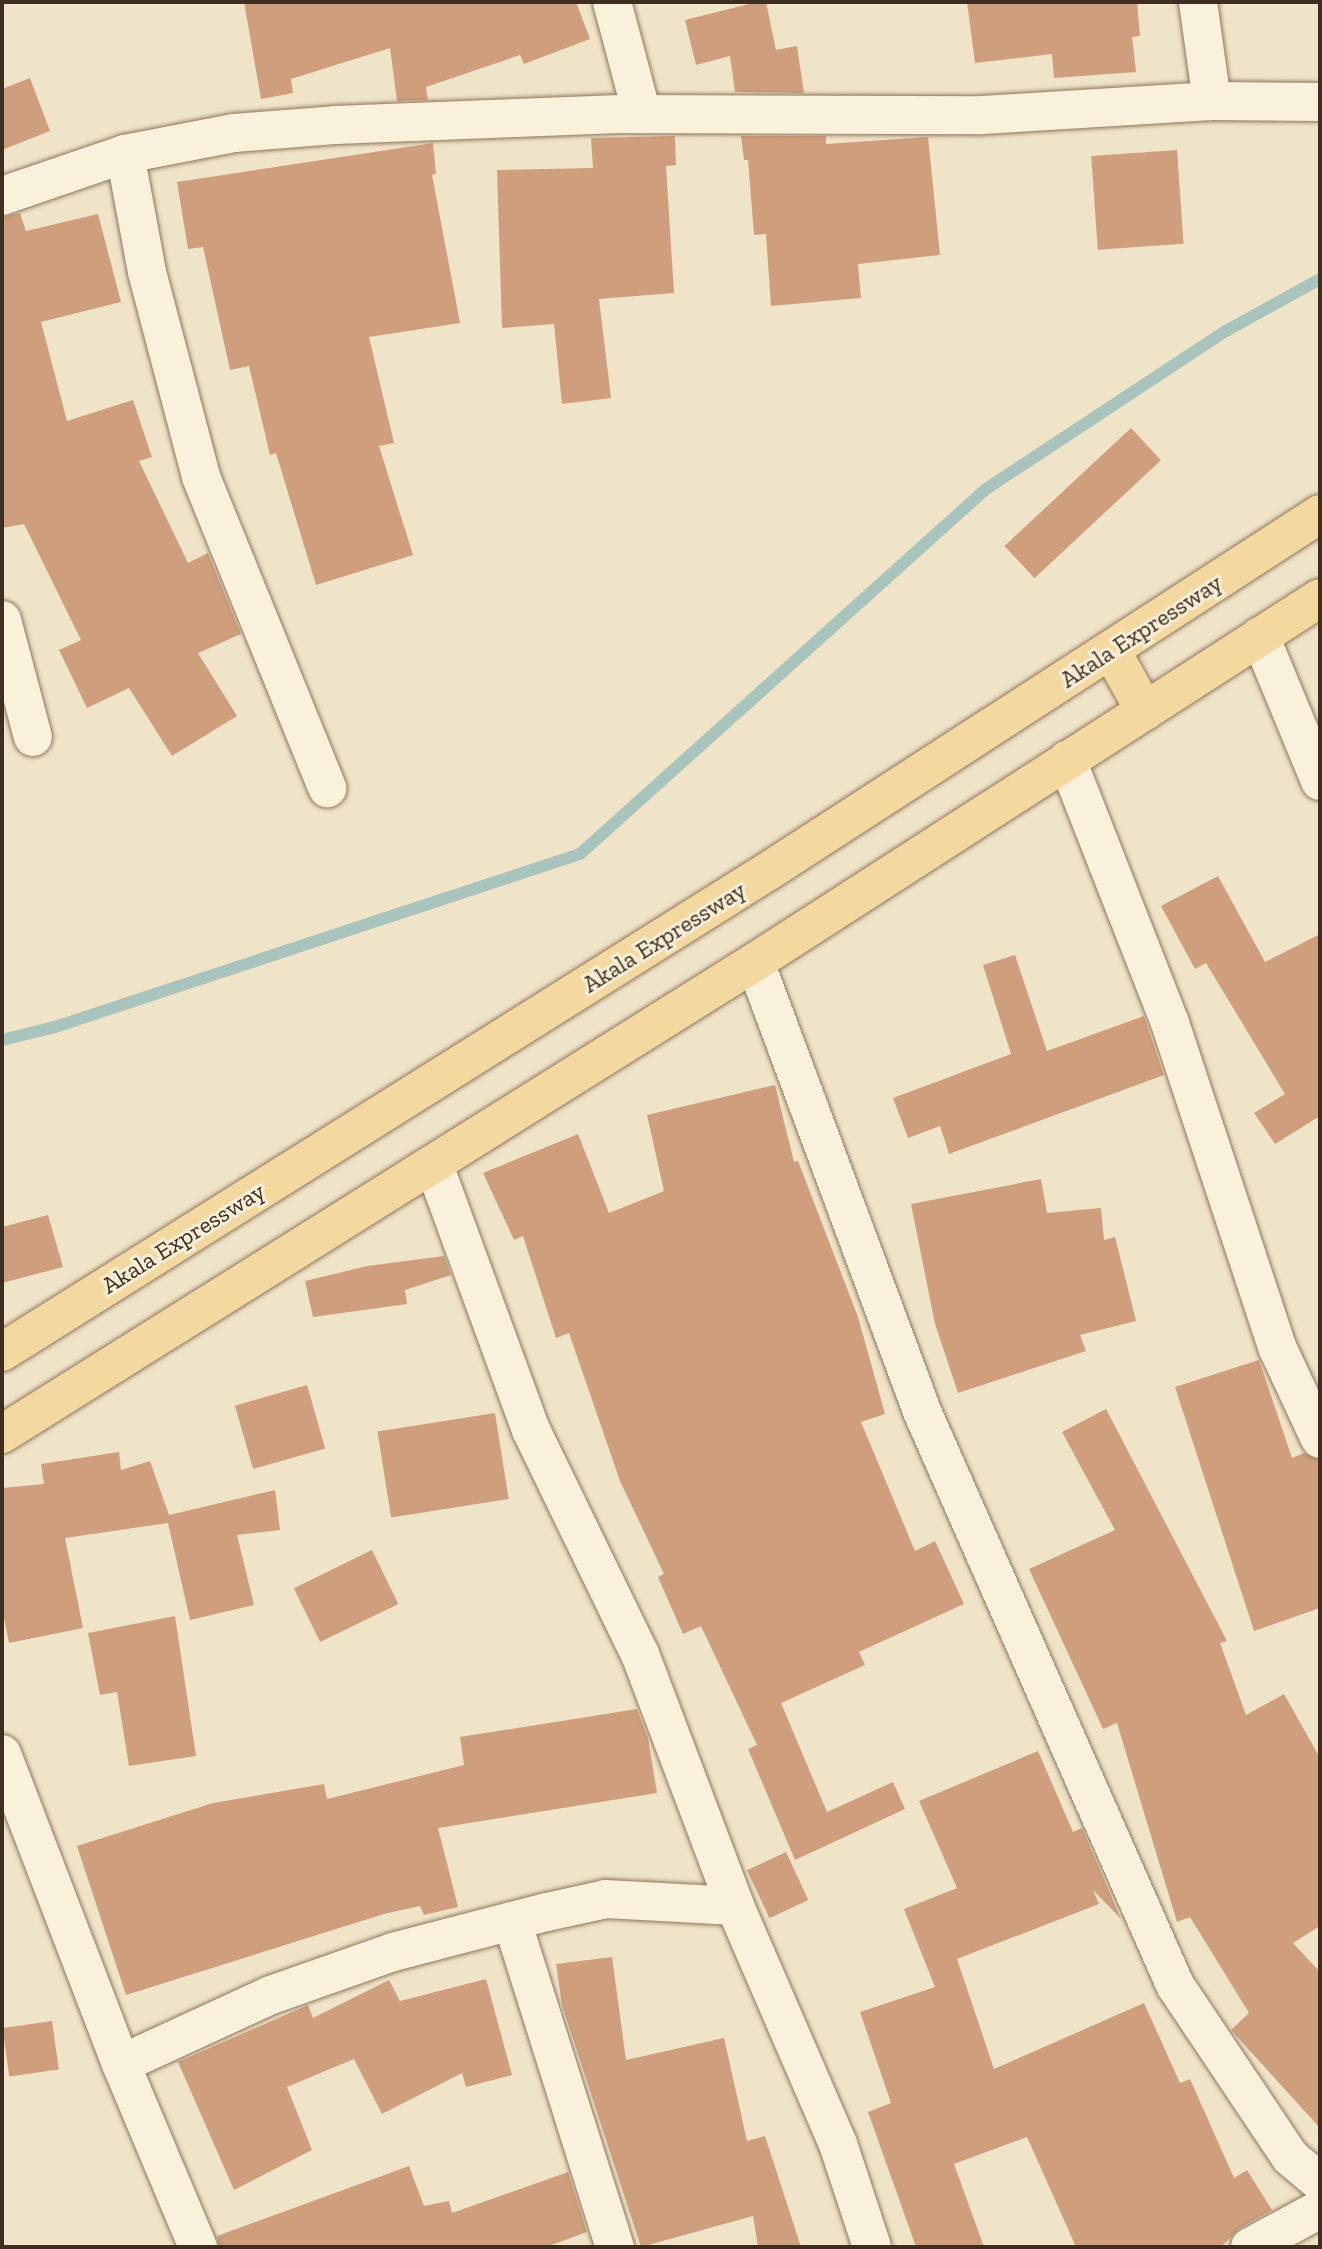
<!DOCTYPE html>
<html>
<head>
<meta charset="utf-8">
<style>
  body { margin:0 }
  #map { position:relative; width:1322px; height:2249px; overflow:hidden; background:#f0e4c8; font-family:"Zilla Slab",serif }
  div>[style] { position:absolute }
  .stream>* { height:12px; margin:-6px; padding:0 6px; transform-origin:6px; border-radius:6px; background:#a9c4bc }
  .building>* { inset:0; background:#cf9f7d; transform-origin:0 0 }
  .roads { filter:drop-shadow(0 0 2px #8d765c) drop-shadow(0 0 2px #8d765c) }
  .minor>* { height:38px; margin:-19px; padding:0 19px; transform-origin:19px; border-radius:19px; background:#faf1dc }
  .primary>* { height:38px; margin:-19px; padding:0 19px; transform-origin:19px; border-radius:19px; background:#f3d9a0 }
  span { translate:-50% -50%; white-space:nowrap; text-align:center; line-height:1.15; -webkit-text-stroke:6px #f7eed8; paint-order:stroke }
  .street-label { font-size:24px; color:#3d2e20 }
  .frame { position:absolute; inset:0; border:4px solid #3d2e20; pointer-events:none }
</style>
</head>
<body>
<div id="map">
  <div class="stream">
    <i style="left:2px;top:1040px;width:55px;rotate:-13.8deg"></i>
    <i style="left:55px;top:1027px;width:553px;rotate:-18.24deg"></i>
    <i style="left:580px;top:854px;width:546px;rotate:-41.96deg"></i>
    <i style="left:986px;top:489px;width:287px;rotate:-33.4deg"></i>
    <i style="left:1226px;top:331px;width:107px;rotate:-29deg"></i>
  </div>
  <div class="building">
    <i style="clip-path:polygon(244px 2px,576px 2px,590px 39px,524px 64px,520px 55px,426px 87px,428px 100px,397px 101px,390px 48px,291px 79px,293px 93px,261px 99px)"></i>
    <i style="clip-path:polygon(757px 2px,766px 2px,776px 50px,797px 46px,804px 93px,735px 92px,730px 56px,696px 65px,685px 20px)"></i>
    <i style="clip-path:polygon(967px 2px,1137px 2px,1140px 36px,1132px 37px,1136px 72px,1054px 78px,1052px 54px,975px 63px)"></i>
    <i style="clip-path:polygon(30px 78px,50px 131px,2px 150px,2px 89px)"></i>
    <i style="clip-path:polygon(675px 136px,676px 165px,666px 166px,674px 293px,599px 299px,611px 398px,562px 404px,554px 324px,502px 328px,497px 170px,593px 168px,591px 138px)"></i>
    <i style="clip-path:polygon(741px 136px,826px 136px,826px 144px,928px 137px,940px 255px,858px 264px,861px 298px,771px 306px,766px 234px,754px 235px,748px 160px,744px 160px)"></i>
    <i style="clip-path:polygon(433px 143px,436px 174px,432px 175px,460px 323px,369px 337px,394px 443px,379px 446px,413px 555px,316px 585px,276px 453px,270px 455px,249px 366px,230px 370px,203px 247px,188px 249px,177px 182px)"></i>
    <i style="left:1177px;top:150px;width:94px;height:86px;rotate:86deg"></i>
    <i style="clip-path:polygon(20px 213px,26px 231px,98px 214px,121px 302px,41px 322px,67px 421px,133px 400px,152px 457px,139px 461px,188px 563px,208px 553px,241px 634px,198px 653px,237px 716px,172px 756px,129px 688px,87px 708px,59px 650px,81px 640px,24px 524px,2px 528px,2px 217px)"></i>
    <i style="left:1131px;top:428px;width:44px;height:173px;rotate:47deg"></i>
    <i style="clip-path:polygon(1218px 876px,1265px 962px,1320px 934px,1320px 1116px,1275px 1144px,1254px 1113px,1285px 1094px,1206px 963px,1195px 969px,1161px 906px)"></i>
    <i style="clip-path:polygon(1015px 955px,1047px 1051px,1144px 1016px,1164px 1075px,949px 1154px,940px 1126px,908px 1138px,893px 1098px,1011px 1054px,983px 965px)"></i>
    <i style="clip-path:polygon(775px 1085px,794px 1162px,798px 1161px,858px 1317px,885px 1414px,861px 1422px,915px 1551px,935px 1541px,964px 1604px,859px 1652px,865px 1665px,781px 1703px,827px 1812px,893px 1782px,905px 1809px,795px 1860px,748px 1749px,757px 1745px,701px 1626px,683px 1634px,658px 1577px,664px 1574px,620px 1481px,569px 1333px,556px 1338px,523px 1236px,514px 1240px,483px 1173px,578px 1134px,609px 1213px,664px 1191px,647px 1115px)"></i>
    <i style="clip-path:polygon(1041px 1179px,1047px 1213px,1101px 1208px,1104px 1240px,1115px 1237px,1136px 1321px,1080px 1335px,1086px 1351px,958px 1393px,935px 1324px,911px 1204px)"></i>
    <i style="clip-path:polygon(48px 1215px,63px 1267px,2px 1283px,2px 1227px)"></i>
    <i style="clip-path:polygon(444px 1256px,451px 1275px,405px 1290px,407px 1304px,313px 1317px,305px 1281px,367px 1266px)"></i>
    <i style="clip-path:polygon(1259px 1360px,1292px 1458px,1304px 1453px,1320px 1460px,1320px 1608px,1254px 1631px,1175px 1387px)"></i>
    <i style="left:307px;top:1385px;width:66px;height:75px;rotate:74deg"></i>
    <i style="clip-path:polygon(1106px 1409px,1227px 1641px,1220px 1643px,1246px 1715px,1284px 1694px,1320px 1758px,1320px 1926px,1293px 1943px,1320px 1972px,1320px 2128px,1231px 2030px,1249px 2013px,1190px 1917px,1177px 1922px,1117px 1723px,1103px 1729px,1029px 1569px,1115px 1530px,1062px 1432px)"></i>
    <i style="left:495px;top:1413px;width:87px;height:119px;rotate:81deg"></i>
    <i style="clip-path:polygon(119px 1452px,121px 1470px,150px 1461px,169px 1515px,275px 1490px,280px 1530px,237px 1535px,254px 1605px,190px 1620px,168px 1523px,65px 1538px,83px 1628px,9px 1643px,2px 1608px,2px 1488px,44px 1484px,41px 1464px)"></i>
    <i style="left:372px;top:1550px;width:60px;height:87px;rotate:64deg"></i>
    <i style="clip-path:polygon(175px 1616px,196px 1756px,129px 1766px,117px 1692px,100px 1695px,88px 1633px)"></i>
    <i style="clip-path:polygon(637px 1709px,648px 1738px,657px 1793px,438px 1828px,458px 1907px,424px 1915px,420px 1906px,384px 1914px,126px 1995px,77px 1846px,213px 1803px,324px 1784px,327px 1799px,464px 1765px,460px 1737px)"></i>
    <i style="clip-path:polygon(1038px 1751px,1073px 1832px,1082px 1828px,1121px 1919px,1093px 1890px,1099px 1904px,957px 1959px,994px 2069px,1144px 2003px,1180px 2083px,1190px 2079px,1234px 2178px,1247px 2170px,1272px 2210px,1240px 2228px,1221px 2247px,1076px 2247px,1027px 2137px,954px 2164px,984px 2247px,916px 2247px,868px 2112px,891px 2103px,860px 2012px,935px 1987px,904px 1909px,957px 1888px,919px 1801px)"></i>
    <i style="left:786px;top:1852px;width:53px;height:43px;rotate:65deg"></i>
    <i style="clip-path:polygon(612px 1957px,626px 2060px,724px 2038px,747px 2141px,765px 2136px,801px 2247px,758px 2247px,753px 2216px,641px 2247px,562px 2005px,556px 1964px)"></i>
    <i style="clip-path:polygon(486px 1979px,512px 2075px,466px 2087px,462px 2073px,382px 2114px,354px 2059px,287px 2087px,312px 2150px,234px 2190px,178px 2062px,308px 2005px,313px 2018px,389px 1980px,400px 2001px)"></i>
    <i style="left:52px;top:2021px;width:49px;height:50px;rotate:82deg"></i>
    <i style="clip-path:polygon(409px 2166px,424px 2206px,449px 2201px,452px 2213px,568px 2172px,587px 2232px,546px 2247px,219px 2247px,217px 2236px)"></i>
  </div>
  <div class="roads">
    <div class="minor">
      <i style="left:612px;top:2px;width:116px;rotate:75deg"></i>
      <i style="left:1198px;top:2px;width:100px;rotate:82deg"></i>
      <i style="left:125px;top:154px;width:120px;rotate:79.4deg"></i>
      <i style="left:147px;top:272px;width:212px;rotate:75.2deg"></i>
      <i style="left:201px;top:477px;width:336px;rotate:67.9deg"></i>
      <i style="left:2px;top:196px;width:130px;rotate:-18.9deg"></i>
      <i style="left:125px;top:154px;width:111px;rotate:-10.9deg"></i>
      <i style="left:234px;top:133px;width:101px;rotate:-4.5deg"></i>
      <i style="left:335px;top:125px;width:291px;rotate:-2.2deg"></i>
      <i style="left:626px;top:114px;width:357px;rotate:0.2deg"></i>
      <i style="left:983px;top:115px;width:229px;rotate:-3.5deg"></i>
      <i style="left:1212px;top:101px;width:108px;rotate:0.5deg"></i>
      <i style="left:2px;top:620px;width:121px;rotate:75.2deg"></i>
      <i style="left:1260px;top:636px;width:157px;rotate:67.5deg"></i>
      <i style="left:1067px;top:760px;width:282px;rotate:68.6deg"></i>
      <i style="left:1170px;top:1023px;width:343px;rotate:71.7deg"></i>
      <i style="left:1278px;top:1349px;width:99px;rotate:65deg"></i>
      <i style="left:755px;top:962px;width:477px;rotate:69.6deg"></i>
      <i style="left:921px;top:1409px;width:630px;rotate:66.2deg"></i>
      <i style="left:1175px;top:1985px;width:207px;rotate:56.2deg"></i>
      <i style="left:1290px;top:2157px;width:39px;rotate:40deg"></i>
      <i style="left:434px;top:1165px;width:282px;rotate:69.9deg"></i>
      <i style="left:531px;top:1430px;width:249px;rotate:64.1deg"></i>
      <i style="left:640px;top:1654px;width:269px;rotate:69.3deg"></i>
      <i style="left:735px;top:1906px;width:259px;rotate:66.6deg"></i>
      <i style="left:838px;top:2144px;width:108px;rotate:71.7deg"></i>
      <i style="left:2px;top:1754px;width:332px;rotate:69deg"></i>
      <i style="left:121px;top:2064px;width:199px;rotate:67.2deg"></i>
      <i style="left:512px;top:1921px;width:342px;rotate:72.5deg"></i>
      <i style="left:121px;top:2064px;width:165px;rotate:-24.7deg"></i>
      <i style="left:271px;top:1995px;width:129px;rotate:-19.4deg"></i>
      <i style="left:393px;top:1952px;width:159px;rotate:-14.6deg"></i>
      <i style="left:547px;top:1912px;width:60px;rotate:-12.4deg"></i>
      <i style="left:606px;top:1899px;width:129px;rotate:3.1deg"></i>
      <i style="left:1250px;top:2247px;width:80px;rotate:-28.5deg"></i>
    </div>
    <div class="primary">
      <i style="left:1111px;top:650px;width:70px;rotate:60.9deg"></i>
      <i style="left:2px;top:1352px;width:903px;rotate:-32.11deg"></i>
      <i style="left:767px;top:872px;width:659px;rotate:-32.92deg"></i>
      <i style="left:2px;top:1434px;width:889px;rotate:-32.08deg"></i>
      <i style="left:755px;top:962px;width:672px;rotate:-32.79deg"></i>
    </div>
  </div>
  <div class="street-label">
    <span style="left:1141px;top:631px;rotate:-33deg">Akala Expressway</span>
    <span style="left:664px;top:937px;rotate:-32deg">Akala Expressway</span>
    <span style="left:183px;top:1238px;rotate:-32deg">Akala Expressway</span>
  </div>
  <div class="frame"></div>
</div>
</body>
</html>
